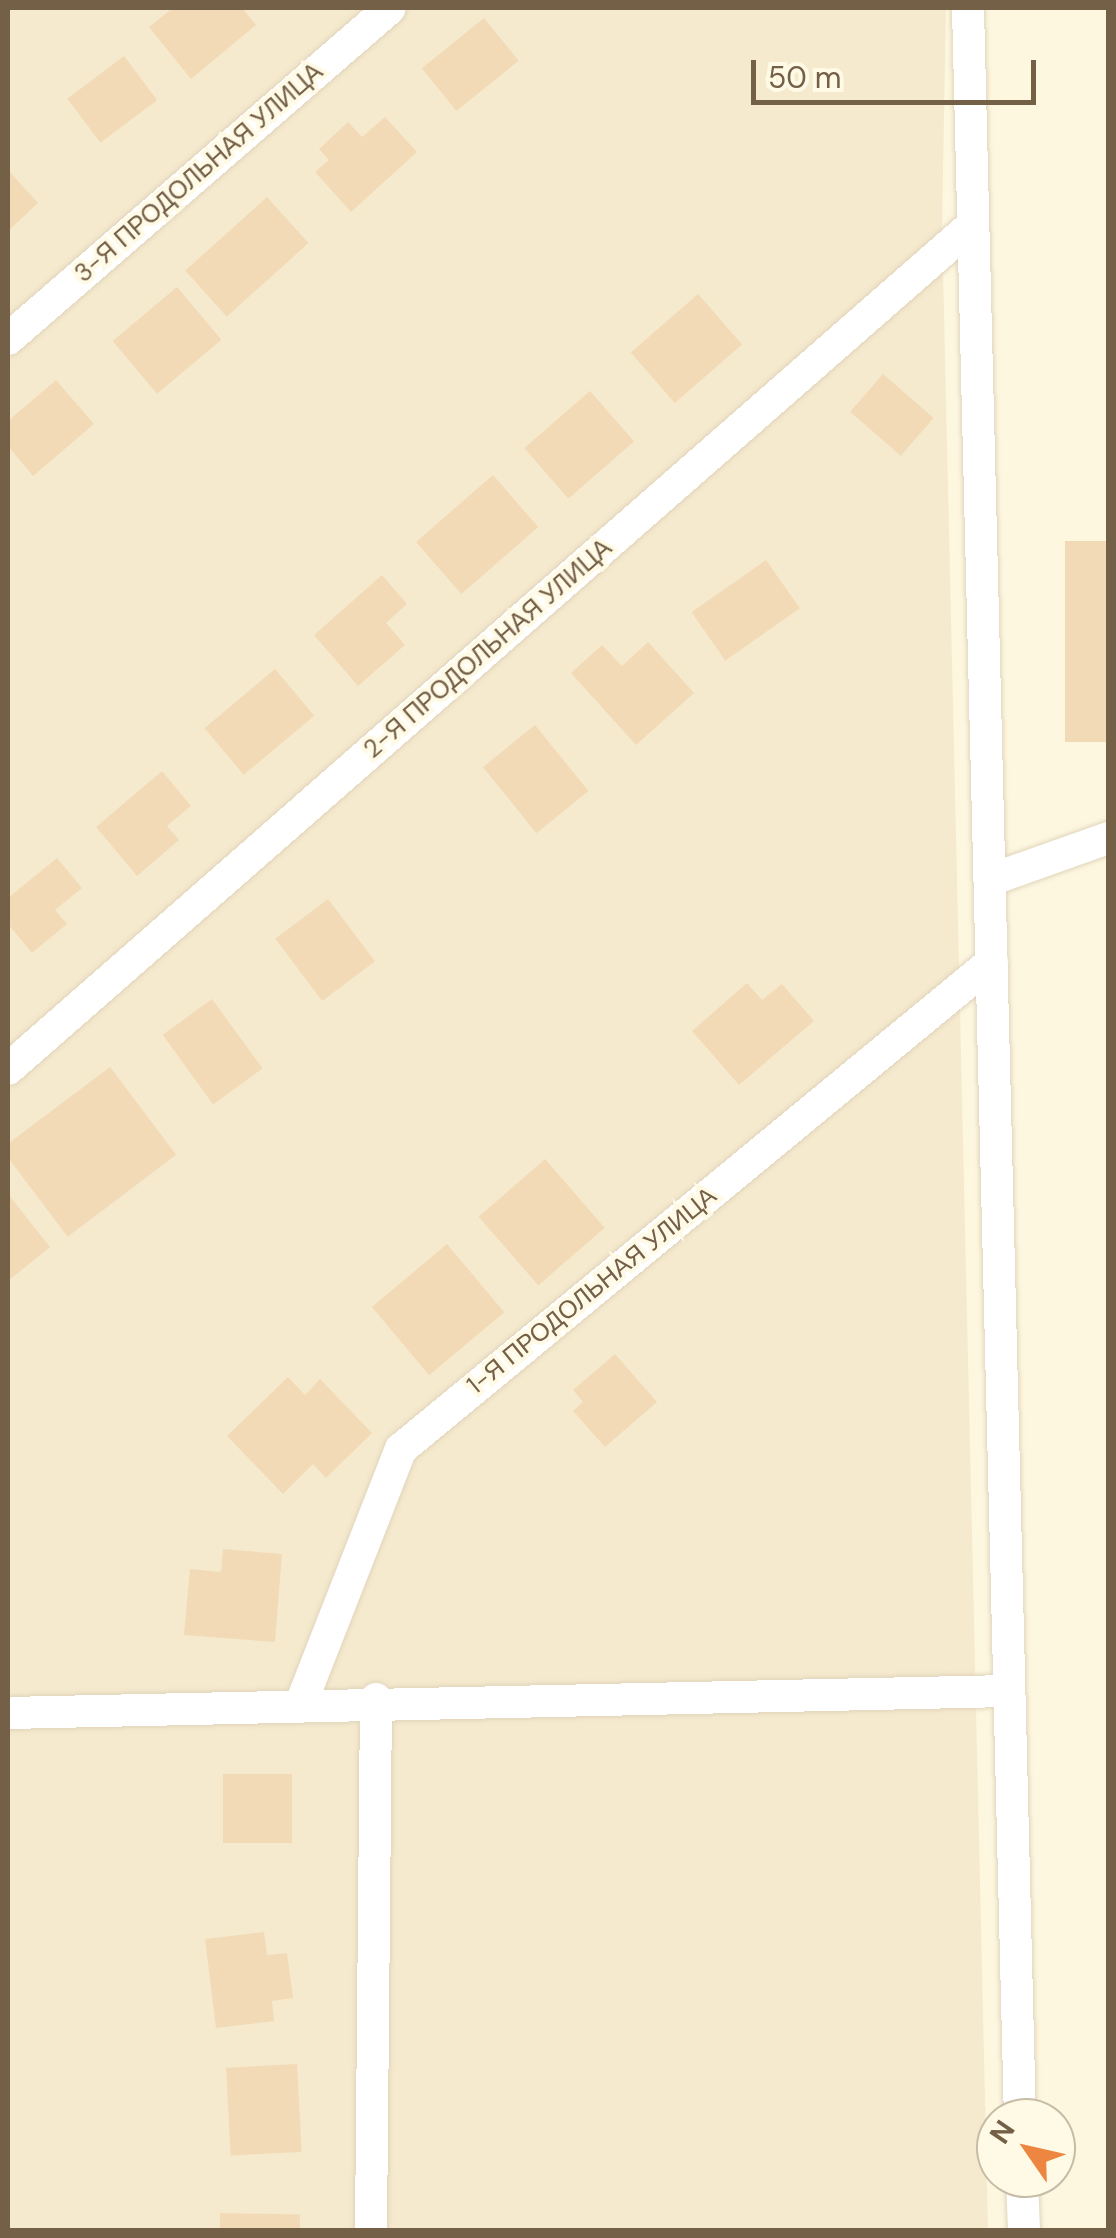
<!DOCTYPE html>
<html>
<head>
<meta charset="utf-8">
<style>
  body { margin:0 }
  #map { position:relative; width:1116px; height:2238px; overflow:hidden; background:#fdf7e0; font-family:"DM Sans",sans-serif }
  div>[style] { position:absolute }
  .residential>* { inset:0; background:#f5eace }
  .building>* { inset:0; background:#f3dab6; transform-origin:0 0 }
  .roads { filter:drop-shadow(0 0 2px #e1d4bc) drop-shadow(0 0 2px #e1d4bc) }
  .street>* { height:32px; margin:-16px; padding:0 16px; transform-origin:16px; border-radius:16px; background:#fff }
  span { translate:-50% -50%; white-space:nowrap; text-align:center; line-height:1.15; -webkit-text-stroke:8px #fffae6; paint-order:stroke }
  .street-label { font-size:25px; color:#745f47 }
  .frame { position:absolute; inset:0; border:10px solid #745f47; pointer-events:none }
  .north { position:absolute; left:976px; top:2098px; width:100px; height:100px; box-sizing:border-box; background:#fffae6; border:2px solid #c7bca6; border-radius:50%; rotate:304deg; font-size:28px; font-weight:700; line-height:40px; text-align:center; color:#745f47 }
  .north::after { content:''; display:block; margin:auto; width:35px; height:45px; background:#ec8640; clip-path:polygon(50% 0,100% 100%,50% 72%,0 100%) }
  .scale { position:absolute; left:751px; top:60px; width:285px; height:45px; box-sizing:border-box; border:5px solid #745f47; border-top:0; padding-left:12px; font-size:30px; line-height:35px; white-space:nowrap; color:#745f47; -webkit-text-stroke:8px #fffae6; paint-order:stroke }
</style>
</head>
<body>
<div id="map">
  <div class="residential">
    <i style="clip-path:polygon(8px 8px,946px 8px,942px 226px,988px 2230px,8px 2230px)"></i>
  </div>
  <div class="building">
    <i style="clip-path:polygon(173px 8px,242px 8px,256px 25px,191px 79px,149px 27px)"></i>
    <i style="left:484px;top:18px;width:55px;height:80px;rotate:51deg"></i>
    <i style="left:124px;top:56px;width:55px;height:71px;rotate:53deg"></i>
    <i style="clip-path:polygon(385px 117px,417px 152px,351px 212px,315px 172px,329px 160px,319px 149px,348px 122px,362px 137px)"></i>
    <i style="clip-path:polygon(8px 170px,38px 203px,8px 231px)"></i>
    <i style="left:267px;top:197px;width:62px;height:110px;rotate:48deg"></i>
    <i style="left:177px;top:287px;width:69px;height:84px;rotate:50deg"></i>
    <i style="left:698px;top:294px;width:67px;height:89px;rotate:49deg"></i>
    <i style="left:883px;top:374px;width:67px;height:50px;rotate:41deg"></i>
    <i style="clip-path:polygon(56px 380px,94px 424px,33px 476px,8px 446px,8px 421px)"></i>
    <i style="left:590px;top:391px;width:67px;height:87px;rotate:49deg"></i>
    <i style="left:493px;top:475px;width:69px;height:102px;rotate:49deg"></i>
    <i style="left:1108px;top:541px;width:201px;height:43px;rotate:90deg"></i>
    <i style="left:766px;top:560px;width:59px;height:91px;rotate:55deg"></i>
    <i style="clip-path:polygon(382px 575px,407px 604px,386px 623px,405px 645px,358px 686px,314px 635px)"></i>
    <i style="clip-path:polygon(648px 642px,694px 693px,636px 745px,571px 673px,602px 645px,622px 666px)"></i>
    <i style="left:275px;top:669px;width:61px;height:92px;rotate:50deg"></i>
    <i style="left:535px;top:725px;width:85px;height:67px;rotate:51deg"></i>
    <i style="clip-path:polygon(162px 771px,191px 806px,167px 826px,179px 840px,137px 876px,96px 827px)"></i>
    <i style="clip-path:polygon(57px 858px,82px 888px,55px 910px,67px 924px,32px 953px,8px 924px,8px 898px)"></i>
    <i style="left:328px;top:899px;width:78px;height:66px;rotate:53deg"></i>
    <i style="clip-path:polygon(747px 983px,762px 1000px,782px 984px,814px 1021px,739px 1085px,692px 1031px)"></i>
    <i style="left:212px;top:999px;width:86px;height:61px;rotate:54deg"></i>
    <i style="left:110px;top:1067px;width:110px;height:136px;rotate:53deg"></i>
    <i style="left:545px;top:1159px;width:91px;height:88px;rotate:49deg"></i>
    <i style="clip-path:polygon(8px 1194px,50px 1247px,8px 1281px)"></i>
    <i style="left:447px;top:1244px;width:89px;height:98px;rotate:50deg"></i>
    <i style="clip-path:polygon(615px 1354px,657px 1402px,605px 1447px,573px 1411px,583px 1402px,573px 1390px)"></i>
    <i style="clip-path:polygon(288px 1377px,305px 1395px,320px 1379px,372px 1433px,326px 1478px,313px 1464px,283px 1494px,227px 1436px)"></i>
    <i style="clip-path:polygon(223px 1549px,282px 1554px,275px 1642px,184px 1635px,190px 1569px,221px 1572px)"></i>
    <i style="left:223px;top:1774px;width:69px;height:69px"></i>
    <i style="clip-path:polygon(264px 1932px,267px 1955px,287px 1953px,293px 1998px,272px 2001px,274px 2021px,216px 2028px,205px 1939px)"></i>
    <i style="left:297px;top:2064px;width:88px;height:71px;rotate:87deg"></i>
    <i style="left:220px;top:2213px;width:80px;height:17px;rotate:1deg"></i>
  </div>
  <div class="roads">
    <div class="street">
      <i style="left:968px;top:8px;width:2111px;rotate:88.59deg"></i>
      <i style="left:8px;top:339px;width:505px;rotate:-40.91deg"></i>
      <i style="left:990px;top:880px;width:125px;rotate:-19.6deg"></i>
      <i style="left:8px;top:1069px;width:1276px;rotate:-41.19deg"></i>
      <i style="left:302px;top:1701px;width:271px;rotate:-68.6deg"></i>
      <i style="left:401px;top:1449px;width:766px;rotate:-39.49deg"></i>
      <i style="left:8px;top:1713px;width:999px;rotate:-1.26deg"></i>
      <i style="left:1022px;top:2178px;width:52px;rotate:87.8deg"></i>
      <i style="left:371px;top:2230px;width:531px;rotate:-89.46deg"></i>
    </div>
  </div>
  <div class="street-label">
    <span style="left:199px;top:173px;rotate:-41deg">3-Я ПРОДОЛЬНАЯ УЛИЦА</span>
    <span style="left:488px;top:649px;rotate:-41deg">2-Я ПРОДОЛЬНАЯ УЛИЦА</span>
    <span style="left:592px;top:1291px;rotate:-39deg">1-Я ПРОДОЛЬНАЯ УЛИЦА</span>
  </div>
  <div class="frame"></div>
  <div class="north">N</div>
  <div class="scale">50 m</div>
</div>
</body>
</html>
